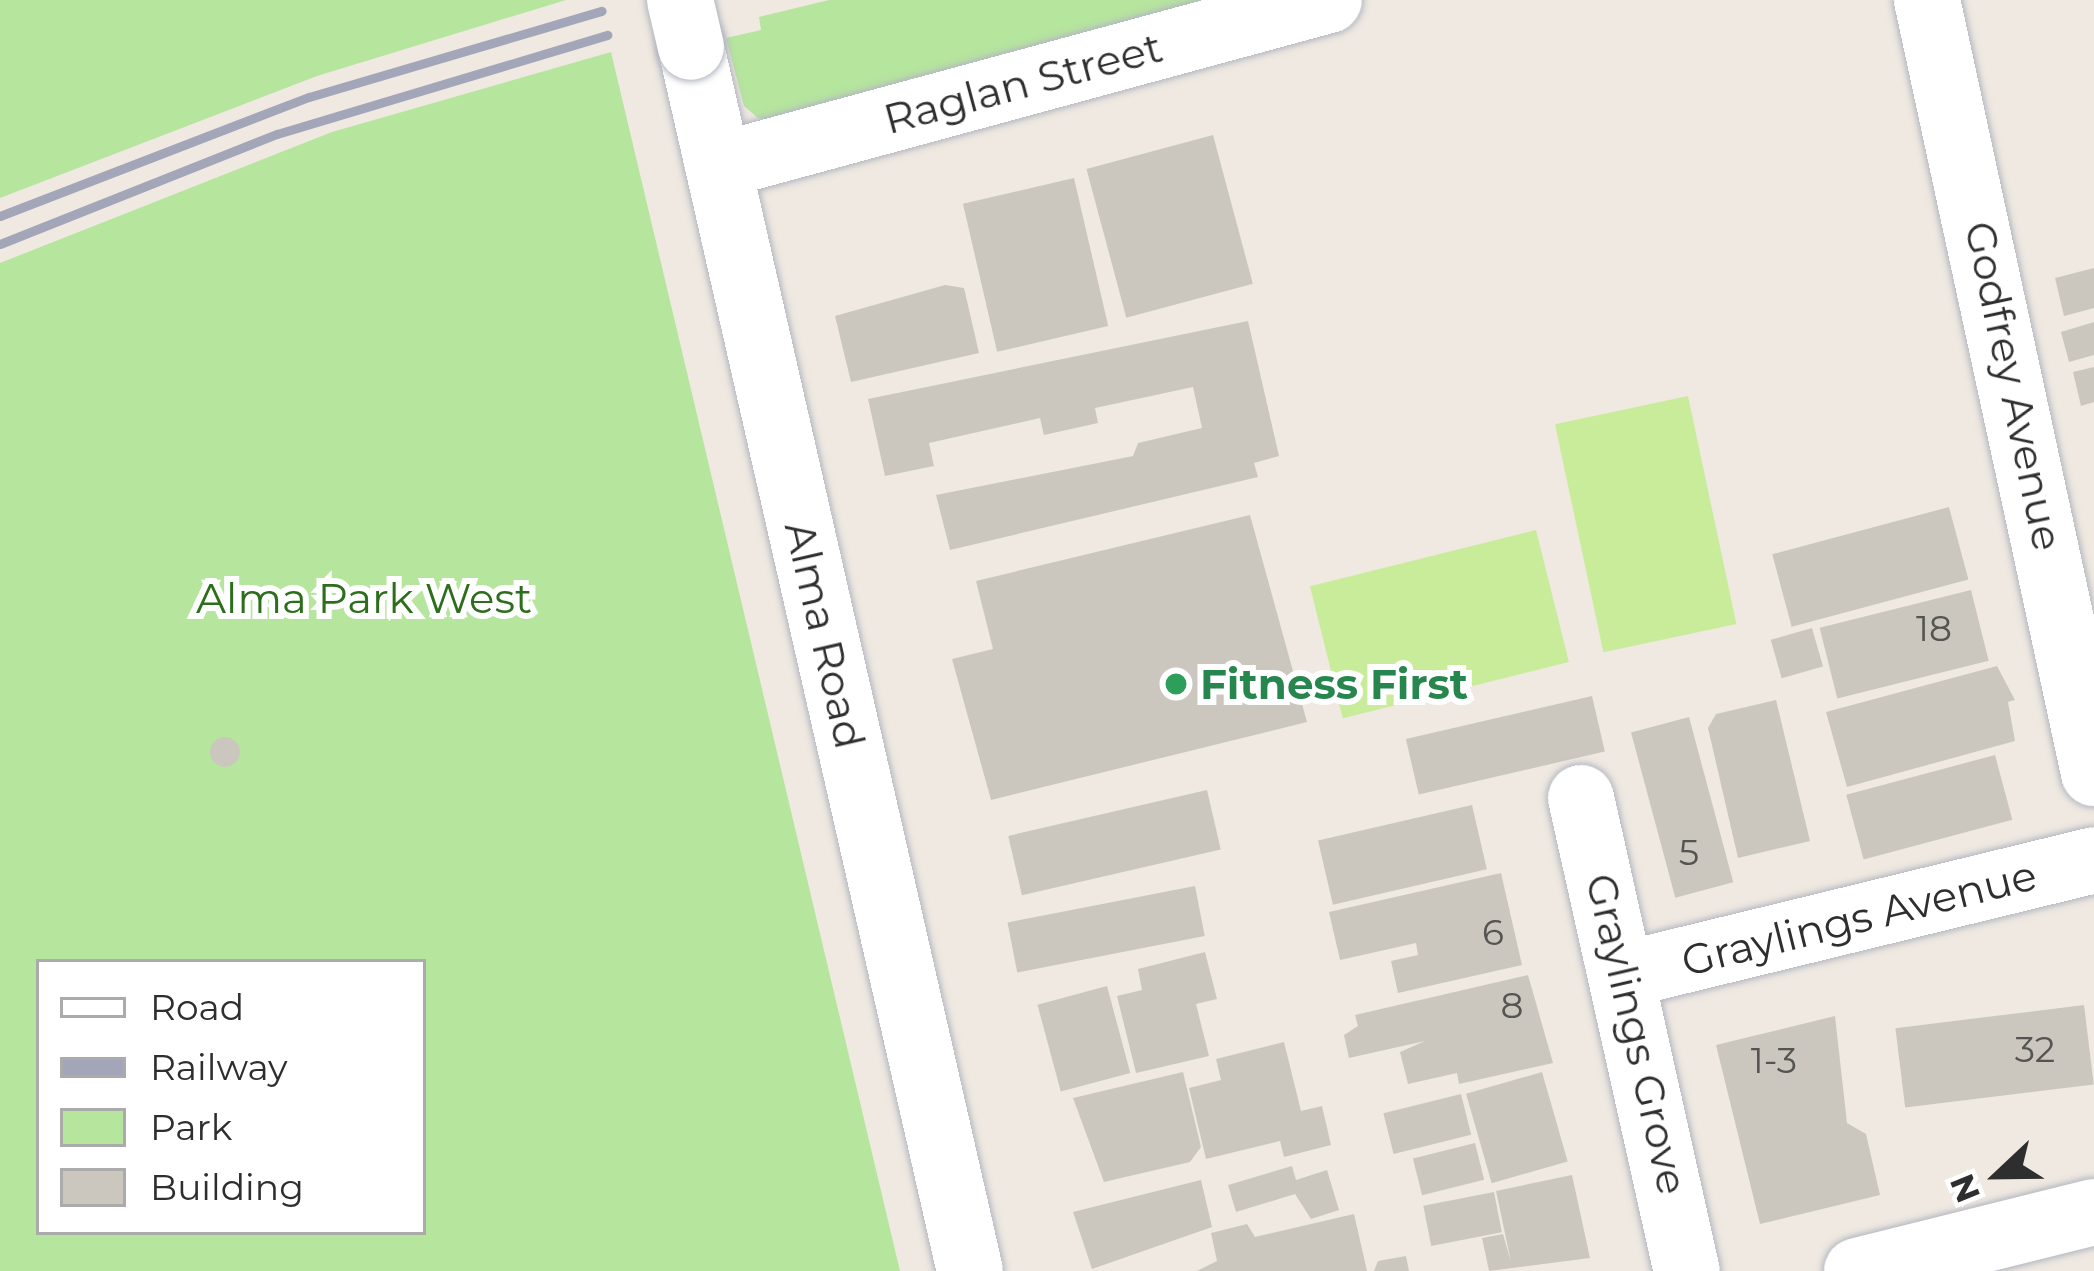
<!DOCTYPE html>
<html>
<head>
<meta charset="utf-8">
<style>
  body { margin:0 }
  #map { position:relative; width:2094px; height:1271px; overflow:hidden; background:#efe9e1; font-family:Montserrat,sans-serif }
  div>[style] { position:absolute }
  .green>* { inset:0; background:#b6e59e }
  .pitch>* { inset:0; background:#c9ec9a; transform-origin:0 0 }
  .building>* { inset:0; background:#cbc7bf; transform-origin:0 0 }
  .round { border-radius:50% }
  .roads { filter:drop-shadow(0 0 3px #b4b7c1) drop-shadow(0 0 3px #b4b7c1) }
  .minor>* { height:66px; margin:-33px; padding:0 33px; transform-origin:33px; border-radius:33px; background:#fff }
  .rail>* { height:9px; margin:-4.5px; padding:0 4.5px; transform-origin:4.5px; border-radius:4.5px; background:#a3a6b8 }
  .bridges { filter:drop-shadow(0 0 3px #b4b7c1) drop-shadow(0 0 3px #b4b7c1) }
  .minor-bridge>* { height:66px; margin:-33px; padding:0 33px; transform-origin:33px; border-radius:33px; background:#fff }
  .dots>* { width:33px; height:33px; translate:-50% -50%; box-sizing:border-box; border:6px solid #fff; border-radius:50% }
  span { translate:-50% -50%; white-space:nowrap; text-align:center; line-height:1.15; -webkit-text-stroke:12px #fff; paint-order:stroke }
  .number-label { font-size:36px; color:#555452 }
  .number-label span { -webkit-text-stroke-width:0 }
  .street-label { font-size:42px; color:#2e2e2e }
  .park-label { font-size:42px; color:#2c6e1b }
  .leisure-label { font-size:42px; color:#27864d; font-weight:700 }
  .left { translate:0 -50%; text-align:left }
  .legend { position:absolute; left:36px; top:959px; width:390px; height:276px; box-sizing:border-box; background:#fff; border:3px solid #ababab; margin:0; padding:15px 21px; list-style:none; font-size:36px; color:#2e2e2e }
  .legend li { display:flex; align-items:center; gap:24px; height:60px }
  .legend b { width:60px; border:3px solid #ababab }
  .north { position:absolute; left:1938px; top:1115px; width:120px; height:120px; -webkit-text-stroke:9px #fff; paint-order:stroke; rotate:248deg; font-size:33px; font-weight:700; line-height:48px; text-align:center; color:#2e2e2e }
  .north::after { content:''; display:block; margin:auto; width:42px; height:54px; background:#2e2e2e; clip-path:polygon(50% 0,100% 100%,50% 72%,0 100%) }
</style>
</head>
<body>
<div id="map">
  <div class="green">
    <i style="clip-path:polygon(0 0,566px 0,317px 76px,0 198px)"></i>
    <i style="clip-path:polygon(829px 0,1231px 0,775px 121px,758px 118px,744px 106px,726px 38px,761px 30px,759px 17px)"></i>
    <i style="clip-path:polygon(evenodd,611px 52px,900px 1271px,0 1271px,0 263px,332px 132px,611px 52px,39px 962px,423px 962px,423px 1232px,39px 1232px,39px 962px)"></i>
  </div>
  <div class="pitch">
    <i style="left:1688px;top:396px;width:233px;height:136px;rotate:78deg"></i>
    <i style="left:1536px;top:530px;width:136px;height:233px;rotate:76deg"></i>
  </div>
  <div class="building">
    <i style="left:1213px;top:135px;width:154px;height:131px;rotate:75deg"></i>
    <i style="left:1074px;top:178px;width:152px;height:114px;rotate:77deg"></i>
    <i style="clip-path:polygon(2094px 268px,2094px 308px,2064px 316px,2055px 278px)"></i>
    <i style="clip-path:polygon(945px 285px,964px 288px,979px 353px,851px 382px,835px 316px)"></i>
    <i style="clip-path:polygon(1248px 321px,1279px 456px,1254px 463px,1258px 477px,950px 550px,936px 495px,1133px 456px,1138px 443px,1202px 428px,1193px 387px,1095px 408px,1098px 423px,1044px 435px,1040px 418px,929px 443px,934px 466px,885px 476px,868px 399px)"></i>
    <i style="clip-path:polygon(2094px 322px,2094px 355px,2069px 362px,2061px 332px)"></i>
    <i style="clip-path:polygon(2094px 367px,2094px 402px,2081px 406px,2073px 372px)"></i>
    <i style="left:1949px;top:507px;width:75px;height:183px;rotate:75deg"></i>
    <i style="clip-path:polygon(1250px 515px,1307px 722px,991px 800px,952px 659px,993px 649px,976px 581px)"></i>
    <i style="left:1971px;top:590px;width:73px;height:156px;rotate:76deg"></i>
    <i style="left:1812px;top:628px;width:40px;height:43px;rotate:74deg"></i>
    <i style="clip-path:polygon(1997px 666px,2015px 700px,2008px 702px,2015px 741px,1847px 787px,1826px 712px)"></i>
    <i style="left:1592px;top:696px;width:57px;height:191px;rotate:77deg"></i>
    <i style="clip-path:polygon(1776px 700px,1810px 841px,1738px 858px,1708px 728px,1716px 714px)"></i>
    <i style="left:1689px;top:717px;width:171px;height:60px;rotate:75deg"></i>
    <i class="round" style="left:210px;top:737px;width:30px;height:30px"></i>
    <i style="left:1995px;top:755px;width:67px;height:154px;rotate:75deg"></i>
    <i style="left:1207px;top:790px;width:61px;height:204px;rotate:77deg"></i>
    <i style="left:1472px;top:805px;width:66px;height:158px;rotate:77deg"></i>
    <i style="clip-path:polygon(1501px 873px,1522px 965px,1398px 993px,1391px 961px,1418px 955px,1416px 943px,1340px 960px,1329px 912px)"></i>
    <i style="left:1195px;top:886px;width:51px;height:191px;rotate:79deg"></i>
    <i style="clip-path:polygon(1205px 952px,1217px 999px,1196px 1004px,1209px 1056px,1136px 1073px,1117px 996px,1142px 990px,1138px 969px)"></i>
    <i style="clip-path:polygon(1528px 975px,1553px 1063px,1459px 1084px,1457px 1073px,1408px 1084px,1400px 1052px,1425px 1041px,1349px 1058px,1344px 1035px,1358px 1026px,1355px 1015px)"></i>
    <i style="left:1107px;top:986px;width:90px;height:72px;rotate:75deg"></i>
    <i style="left:2084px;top:1005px;width:80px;height:190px;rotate:83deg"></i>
    <i style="clip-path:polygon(1835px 1016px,1847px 1123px,1866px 1134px,1880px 1195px,1760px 1224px,1716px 1045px)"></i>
    <i style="clip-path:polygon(1284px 1042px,1301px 1111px,1322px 1106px,1331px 1145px,1284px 1157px,1280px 1141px,1206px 1159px,1189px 1088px,1221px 1080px,1216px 1059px)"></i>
    <i style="clip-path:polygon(1183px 1072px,1201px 1147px,1190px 1162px,1104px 1182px,1073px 1098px)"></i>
    <i style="left:1542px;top:1072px;width:93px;height:79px;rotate:74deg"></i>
    <i style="left:1461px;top:1094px;width:42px;height:80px;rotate:76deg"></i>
    <i style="left:1475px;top:1143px;width:38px;height:64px;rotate:76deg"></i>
    <i style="clip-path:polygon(1292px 1166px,1296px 1180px,1327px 1170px,1339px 1210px,1311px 1219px,1295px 1194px,1236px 1212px,1228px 1185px)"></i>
    <i style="clip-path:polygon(1572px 1175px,1590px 1258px,1489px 1271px,1482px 1238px,1503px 1234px,1511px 1262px,1496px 1191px)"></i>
    <i style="clip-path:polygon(1201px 1180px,1212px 1227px,1092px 1269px,1073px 1212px)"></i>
    <i style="left:1494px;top:1192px;width:41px;height:72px;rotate:79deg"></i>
    <i style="clip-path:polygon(1354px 1214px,1367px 1271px,1197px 1271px,1217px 1261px,1211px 1233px,1247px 1224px,1255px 1237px)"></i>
    <i style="clip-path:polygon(1406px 1256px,1409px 1271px,1374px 1271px,1378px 1261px)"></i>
  </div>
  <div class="roads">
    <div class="minor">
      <i style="left:1927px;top:0;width:791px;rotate:77.81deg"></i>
      <i style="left:691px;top:47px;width:1255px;rotate:77.16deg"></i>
      <i style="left:718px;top:166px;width:633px;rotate:-15.2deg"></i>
      <i style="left:1581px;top:798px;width:485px;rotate:77.4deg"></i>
      <i style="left:1623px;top:975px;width:485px;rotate:-13.7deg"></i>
      <i style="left:1857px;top:1271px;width:244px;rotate:-14deg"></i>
    </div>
  </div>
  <div class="rail">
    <i style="left:0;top:216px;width:331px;rotate:-21.1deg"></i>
    <i style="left:309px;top:97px;width:305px;rotate:-16.4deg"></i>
    <i style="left:0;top:244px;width:298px;rotate:-21.7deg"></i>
    <i style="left:277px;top:134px;width:345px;rotate:-16.7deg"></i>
  </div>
  <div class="bridges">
    <div class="minor-bridge">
      <i style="left:680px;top:0;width:48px;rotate:76.8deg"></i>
    </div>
  </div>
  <div class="dots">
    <i style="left:1176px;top:684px;background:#2e9e5b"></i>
  </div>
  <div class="number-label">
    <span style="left:1934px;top:629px">18</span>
    <span style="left:1689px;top:853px">5</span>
    <span style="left:1493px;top:933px">6</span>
    <span style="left:1512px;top:1006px">8</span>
    <span style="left:2035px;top:1050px">32</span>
    <span style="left:1774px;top:1061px">1-3</span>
  </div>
  <div class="street-label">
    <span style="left:1023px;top:83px;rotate:-15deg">Raglan Street</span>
    <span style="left:2014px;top:386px;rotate:78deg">Godfrey Avenue</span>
    <span style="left:825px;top:635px;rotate:77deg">Alma Road</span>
    <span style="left:1859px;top:918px;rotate:-14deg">Graylings Avenue</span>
    <span style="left:1637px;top:1034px;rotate:77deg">Graylings Grove</span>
  </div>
  <div class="park-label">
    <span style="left:364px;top:598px">Alma Park West</span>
  </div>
  <div class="leisure-label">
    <span class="left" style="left:1200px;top:684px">Fitness First</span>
  </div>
  <ul class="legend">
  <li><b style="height:15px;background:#fff"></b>Road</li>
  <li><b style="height:15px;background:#a3a6b8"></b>Railway</li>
  <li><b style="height:33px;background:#b6e59e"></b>Park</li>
  <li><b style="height:33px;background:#cbc7bf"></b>Building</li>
  </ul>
  <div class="north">N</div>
</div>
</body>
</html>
